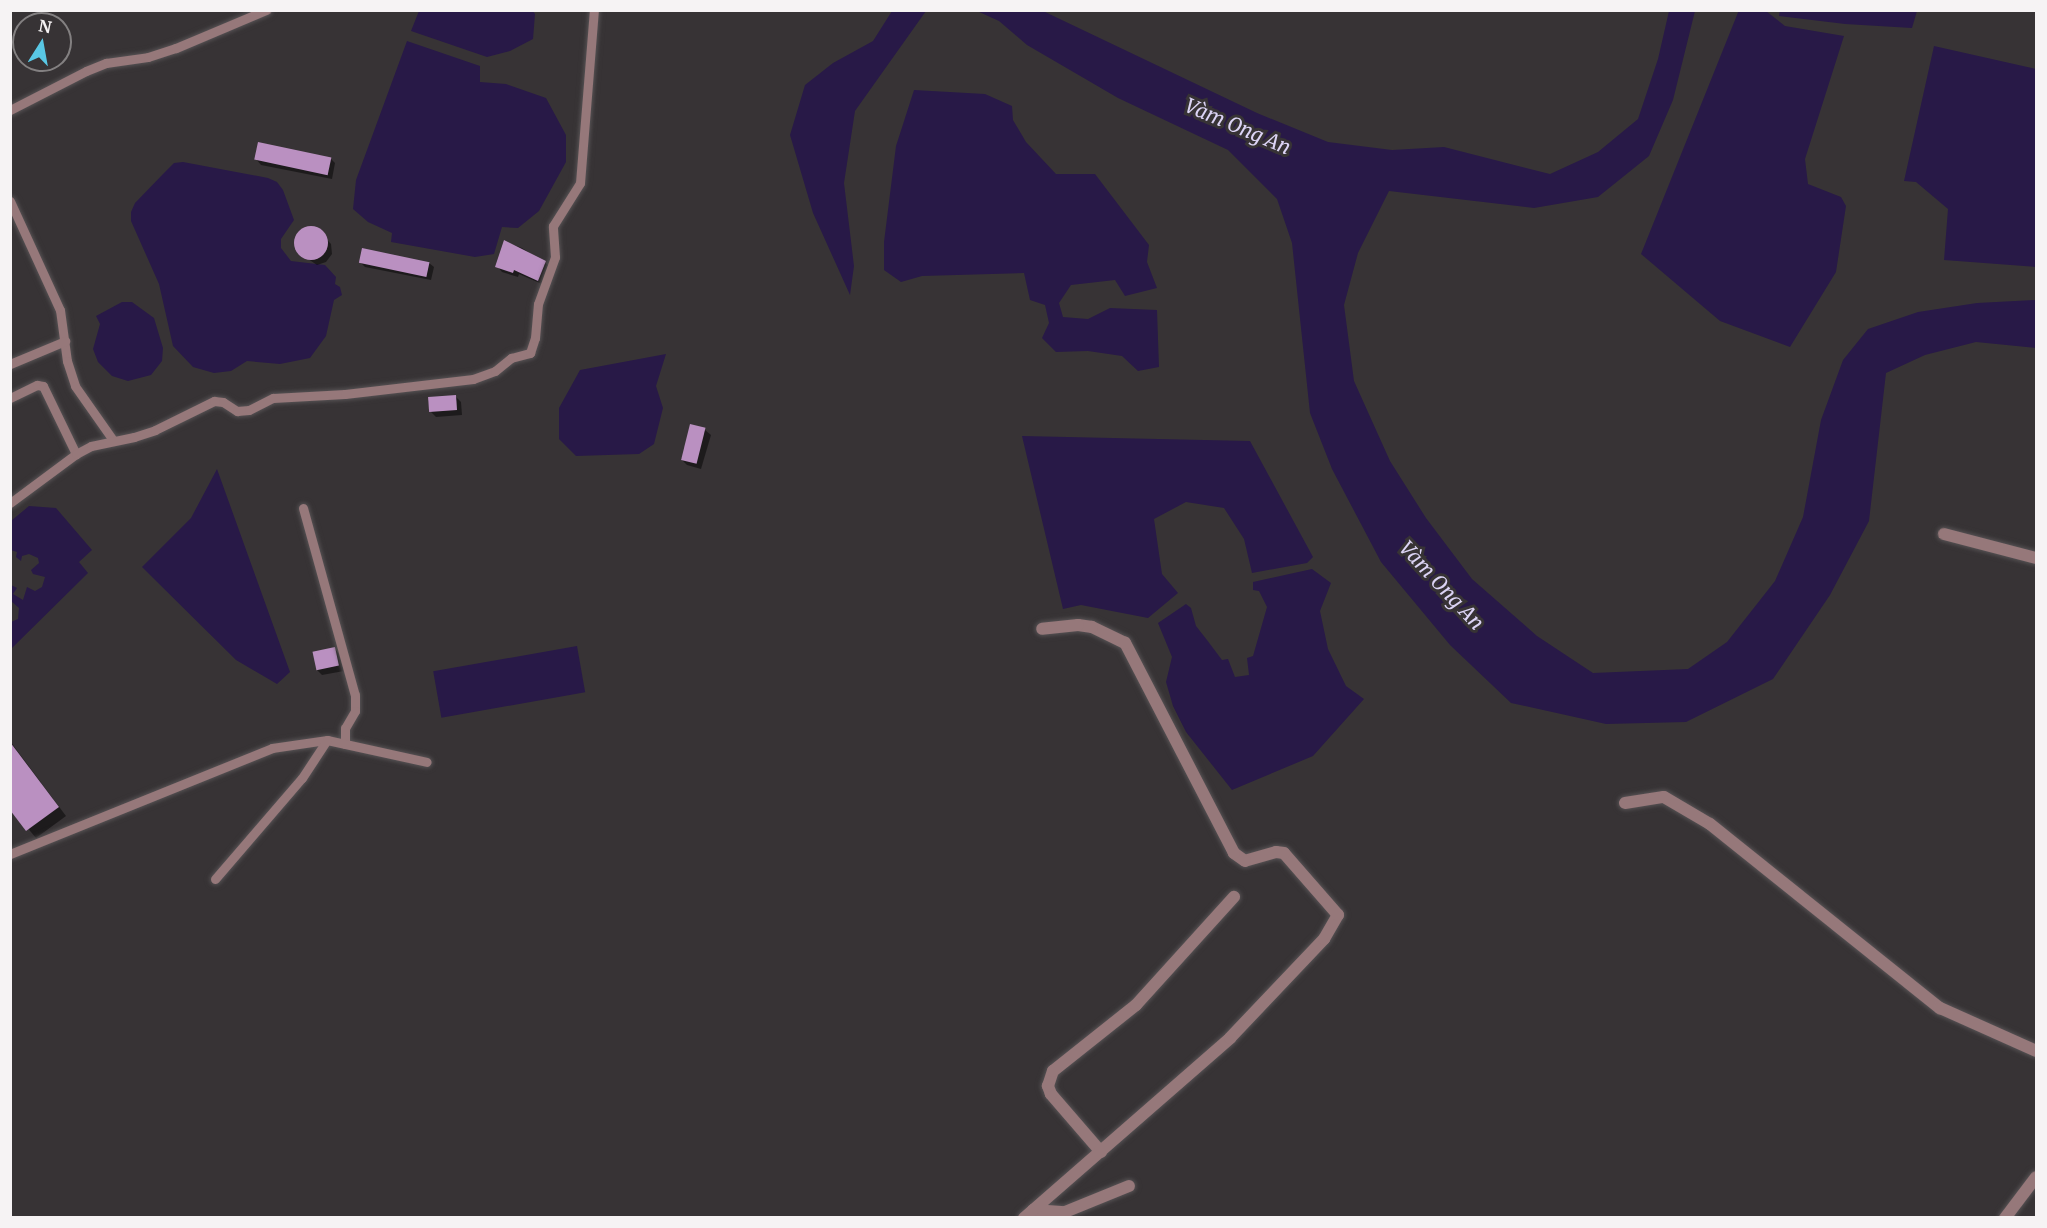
<!DOCTYPE html>
<html>
<head>
<meta charset="utf-8">
<style>
  body { margin:0 }
  #map { position:relative; width:2047px; height:1228px; overflow:hidden; background:#373335; font-family:Merriweather,serif }
  div>[style] { position:absolute }
  .water>* { inset:0; background:#281947; transform-origin:0 0 }
  .shadow>* { inset:0; background:#0007 }
  .building>* { inset:0; background:#ba90c1; transform-origin:0 0 }
  .round { border-radius:50% }
  .roads { filter:drop-shadow(0 0 2px #565254) drop-shadow(0 0 2px #565254) }
  .lane>* { height:9px; margin:-4.5px; padding:0 4.5px; transform-origin:4.5px; border-radius:4.5px; background:#96787a }
  .street>* { height:12px; margin:-6px; padding:0 6px; transform-origin:6px; border-radius:6px; background:#96787a }
  span { translate:-50% -50%; white-space:nowrap; text-align:center; line-height:1.15; -webkit-text-stroke:6px #373335; paint-order:stroke }
  .water-label { font-size:20px; color:#dcd4f5; font-style:italic }
  .frame { position:absolute; inset:0; border:12px solid #f6f3f4; pointer-events:none }
  .north { position:absolute; left:12px; top:12px; width:60px; height:60px; box-sizing:border-box; background:#373335; border:2px solid #838081; border-radius:50%; rotate:11deg; font-size:16px; font-weight:700; line-height:24px; text-align:center; color:#f6f3f4 }
  .north::after { content:''; display:block; margin:auto; width:21px; height:27px; background:#59c8e5; clip-path:polygon(50% 0,100% 100%,50% 72%,0 100%) }
</style>
</head>
<body>
<div id="map">
  <div class="water">
    <i style="clip-path:polygon(532px 10px,535px 14px,533px 39px,510px 51px,487px 57px,411px 31px,419px 11px)"></i>
    <i style="clip-path:polygon(1739px 10px,1766px 11px,1785px 26px,1844px 36px,1805px 159px,1808px 184px,1841px 197px,1846px 206px,1836px 272px,1790px 347px,1720px 321px,1641px 254px)"></i>
    <i style="clip-path:polygon(1780px 10px,1917px 10px,1917px 11px,1912px 28px,1845px 24px,1779px 16px)"></i>
    <i style="clip-path:polygon(892px 11px,926px 11px,855px 111px,844px 183px,854px 266px,850px 295px,813px 213px,790px 135px,805px 85px,833px 63px,873px 41px)"></i>
    <i style="clip-path:polygon(977px 11px,1043px 11px,1257px 113px,1328px 142px,1392px 150px,1444px 147px,1550px 174px,1598px 152px,1638px 119px,1658px 59px,1669px 11px,1695px 11px,1673px 100px,1649px 156px,1598px 197px,1534px 208px,1389px 191px,1358px 253px,1344px 305px,1354px 381px,1390px 461px,1426px 518px,1472px 579px,1537px 636px,1593px 673px,1688px 669px,1727px 642px,1775px 581px,1803px 517px,1821px 420px,1843px 360px,1868px 329px,1918px 312px,1977px 303px,2036px 300px,2036px 348px,1976px 342px,1925px 355px,1886px 373px,1869px 521px,1830px 595px,1773px 679px,1686px 722px,1606px 724px,1511px 703px,1450px 645px,1381px 562px,1332px 469px,1310px 413px,1292px 243px,1277px 199px,1228px 150px,1118px 98px,1027px 45px,999px 21px)"></i>
    <i style="clip-path:polygon(407px 41px,480px 66px,480px 82px,506px 84px,546px 98px,566px 135px,566px 162px,539px 211px,518px 228px,502px 227px,494px 254px,475px 257px,391px 242px,392px 233px,368px 222px,353px 209px,356px 180px)"></i>
    <i style="clip-path:polygon(1934px 46px,2036px 69px,2036px 267px,1944px 260px,1948px 209px,1916px 182px,1904px 181px)"></i>
    <i style="clip-path:polygon(914px 90px,985px 94px,1012px 106px,1013px 120px,1026px 142px,1056px 174px,1095px 174px,1149px 245px,1147px 262px,1157px 288px,1125px 296px,1115px 280px,1071px 285px,1059px 303px,1063px 317px,1088px 319px,1110px 308px,1157px 310px,1159px 367px,1138px 371px,1122px 356px,1088px 351px,1056px 352px,1042px 338px,1049px 323px,1045px 305px,1030px 300px,1024px 273px,922px 276px,901px 282px,884px 270px,884px 242px,896px 146px)"></i>
    <i style="clip-path:polygon(183px 162px,268px 178px,277px 182px,283px 190px,294px 220px,281px 239px,281px 248px,291px 261px,325px 265px,336px 277px,335px 284px,340px 287px,342px 295px,334px 300px,326px 336px,310px 358px,280px 364px,247px 361px,231px 371px,214px 373px,193px 367px,173px 346px,159px 284px,131px 221px,131px 212px,135px 203px,166px 171px,174px 163px)"></i>
    <i style="clip-path:polygon(122px 302px,132px 302px,154px 318px,163px 348px,162px 361px,151px 375px,128px 381px,112px 376px,98px 362px,93px 349px,100px 324px,96px 316px)"></i>
    <i style="clip-path:polygon(666px 354px,656px 386px,663px 408px,654px 444px,639px 454px,576px 456px,559px 439px,559px 408px,580px 370px)"></i>
    <i style="clip-path:polygon(1022px 436px,1250px 441px,1313px 557px,1307px 563px,1252px 573px,1244px 539px,1224px 508px,1186px 502px,1154px 519px,1162px 574px,1178px 593px,1148px 618px,1081px 605px,1063px 609px)"></i>
    <i style="clip-path:polygon(217px 469px,290px 672px,277px 684px,236px 660px,142px 567px,191px 518px)"></i>
    <i style="clip-path:polygon(29px 506px,56px 508px,92px 550px,79px 562px,88px 573px,11px 649px,11px 622px,18px 619px,19px 608px,11px 601px,11px 585px,17px 588px,13px 594px,23px 600px,27px 587px,35px 591px,42px 587px,45px 577px,33px 574px,31px 570px,39px 563px,38px 558px,29px 554px,22px 556px,21px 561px,16px 557px,17px 552px,11px 550px,11px 521px)"></i>
    <i style="clip-path:polygon(1312px 569px,1331px 583px,1320px 611px,1328px 649px,1346px 686px,1364px 699px,1313px 756px,1232px 790px,1186px 732px,1173px 706px,1166px 682px,1172px 657px,1158px 623px,1186px 604px,1191px 608px,1196px 626px,1207px 640px,1222px 660px,1228px 659px,1235px 677px,1249px 675px,1247px 658px,1253px 656px,1267px 607px,1259px 591px,1253px 590px,1253px 582px)"></i>
    <i style="left:577px;top:646px;width:47px;height:146px;rotate:80deg"></i>
  </div>
  <div class="shadow">
    <i style="clip-path:polygon(330px 158px,335px 163px,332px 179px,261px 165px,256px 159px)"></i>
    <i style="clip-path:polygon(318px 230px,331px 244px,332px 254px,326px 262px,317px 265px,298px 252px,296px 243px,303px 231px)"></i>
    <i style="clip-path:polygon(505px 242px,522px 248px,551px 267px,544px 285px,519px 274px,518px 277px,502px 272px,497px 266px)"></i>
    <i style="clip-path:polygon(361px 263px,429px 263px,434px 267px,431px 280px,365px 267px)"></i>
    <i style="clip-path:polygon(456px 397px,461px 402px,462px 415px,436px 417px,431px 412px)"></i>
    <i style="clip-path:polygon(705px 430px,711px 435px,701px 469px,687px 465px,681px 459px)"></i>
    <i style="clip-path:polygon(334px 648px,339px 654px,344px 671px,322px 675px,317px 670px)"></i>
    <i style="clip-path:polygon(10px 741px,66px 816px,36px 838px,10px 807px)"></i>
  </div>
  <div class="building">
    <i style="left:258px;top:142px;width:75px;height:18px;rotate:12deg"></i>
    <i class="round" style="left:294px;top:226px;width:34px;height:34px"></i>
    <i style="clip-path:polygon(504px 240px,546px 261px,538px 281px,514px 270px,513px 273px,495px 267px)"></i>
    <i style="left:362px;top:248px;width:69px;height:15px;rotate:12deg"></i>
    <i style="left:456px;top:395px;width:15px;height:28px;rotate:86deg"></i>
    <i style="left:690px;top:424px;width:16px;height:37px;rotate:14deg"></i>
    <i style="left:335px;top:647px;width:19px;height:23px;rotate:78deg"></i>
    <i style="clip-path:polygon(10px 742px,59px 807px,26px 831px,10px 810px)"></i>
  </div>
  <div class="roads">
    <div class="lane">
      <i style="left:10px;top:110px;width:85px;rotate:-27.2deg"></i>
      <i style="left:86px;top:71px;width:22px;rotate:-22deg"></i>
      <i style="left:106px;top:63px;width:42px;rotate:-8.1deg"></i>
      <i style="left:148px;top:57px;width:29px;rotate:-18deg"></i>
      <i style="left:176px;top:48px;width:98px;rotate:-22.9deg"></i>
      <i style="left:10px;top:201px;width:120px;rotate:65.4deg"></i>
      <i style="left:60px;top:310px;width:51px;rotate:82.2deg"></i>
      <i style="left:67px;top:361px;width:26px;rotate:72deg"></i>
      <i style="left:75px;top:386px;width:66px;rotate:54.9deg"></i>
      <i style="left:10px;top:364px;width:60px;rotate:-22.7deg"></i>
      <i style="left:10px;top:398px;width:30px;rotate:-26deg"></i>
      <i style="left:37px;top:385px;width:6px;rotate:9deg"></i>
      <i style="left:43px;top:386px;width:76px;rotate:64.1deg"></i>
      <i style="left:10px;top:503px;width:82px;rotate:-36.6deg"></i>
      <i style="left:76px;top:454px;width:17px;rotate:-28deg"></i>
      <i style="left:91px;top:446px;width:44px;rotate:-11.8deg"></i>
      <i style="left:134px;top:437px;width:22px;rotate:-18deg"></i>
      <i style="left:155px;top:430px;width:66px;rotate:-26.2deg"></i>
      <i style="left:214px;top:401px;width:9px;rotate:6deg"></i>
      <i style="left:223px;top:402px;width:17px;rotate:33deg"></i>
      <i style="left:237px;top:411px;width:12px;rotate:-5deg"></i>
      <i style="left:249px;top:410px;width:27px;rotate:-27deg"></i>
      <i style="left:273px;top:398px;width:72px;rotate:-3.2deg"></i>
      <i style="left:345px;top:394px;width:129px;rotate:-6.7deg"></i>
      <i style="left:473px;top:379px;width:23px;rotate:-20deg"></i>
      <i style="left:495px;top:371px;width:21px;rotate:-39deg"></i>
      <i style="left:511px;top:358px;width:20px;rotate:-15deg"></i>
      <i style="left:530px;top:353px;width:16px;rotate:-72deg"></i>
      <i style="left:535px;top:338px;width:34px;rotate:-85deg"></i>
      <i style="left:538px;top:304px;width:50px;rotate:-70.1deg"></i>
      <i style="left:555px;top:257px;width:31px;rotate:-94deg"></i>
      <i style="left:553px;top:226px;width:51px;rotate:-57.9deg"></i>
      <i style="left:580px;top:183px;width:174px;rotate:-85.4deg"></i>
      <i style="left:303px;top:508px;width:194px;rotate:74.5deg"></i>
      <i style="left:355px;top:695px;width:16px;rotate:90deg"></i>
      <i style="left:355px;top:711px;width:20px;rotate:120deg"></i>
      <i style="left:345px;top:728px;width:16px;rotate:90deg"></i>
      <i style="left:10px;top:854px;width:283px;rotate:-22deg"></i>
      <i style="left:272px;top:748px;width:56px;rotate:-8.3deg"></i>
      <i style="left:327px;top:740px;width:102px;rotate:12.4deg"></i>
      <i style="left:215px;top:879px;width:133px;rotate:-49.3deg"></i>
      <i style="left:302px;top:778px;width:45px;rotate:-56.7deg"></i>
    </div>
    <div class="street">
      <i style="left:1944px;top:534px;width:95px;rotate:14.6deg"></i>
      <i style="left:1625px;top:803px;width:39px;rotate:-9deg"></i>
      <i style="left:1664px;top:797px;width:53px;rotate:30.4deg"></i>
      <i style="left:1710px;top:824px;width:295px;rotate:38.7deg"></i>
      <i style="left:1940px;top:1008px;width:105px;rotate:24.1deg"></i>
      <i style="left:1101px;top:1152px;width:77px;rotate:-130.8deg"></i>
      <i style="left:1051px;top:1094px;width:9px;rotate:-111deg"></i>
      <i style="left:1048px;top:1086px;width:16px;rotate:-72deg"></i>
      <i style="left:1053px;top:1071px;width:106px;rotate:-38.5deg"></i>
      <i style="left:1136px;top:1005px;width:146px;rotate:-47.8deg"></i>
      <i style="left:1033px;top:1210px;width:32px;rotate:4deg"></i>
      <i style="left:1065px;top:1212px;width:69px;rotate:-22.1deg"></i>
      <i style="left:1024px;top:1218px;width:274px;rotate:-41.1deg"></i>
      <i style="left:1230px;top:1038px;width:137px;rotate:-46.5deg"></i>
      <i style="left:1324px;top:939px;width:28px;rotate:-60deg"></i>
      <i style="left:1338px;top:915px;width:82px;rotate:-131.1deg"></i>
      <i style="left:1284px;top:853px;width:8px;rotate:-173deg"></i>
      <i style="left:1276px;top:852px;width:32px;rotate:164deg"></i>
      <i style="left:1245px;top:861px;width:14px;rotate:-144deg"></i>
      <i style="left:1234px;top:853px;width:237px;rotate:-117.4deg"></i>
      <i style="left:1125px;top:643px;width:37px;rotate:-154deg"></i>
      <i style="left:1092px;top:627px;width:14px;rotate:-172deg"></i>
      <i style="left:1078px;top:625px;width:36px;rotate:174deg"></i>
      <i style="left:2005px;top:1218px;width:51px;rotate:-52.9deg"></i>
    </div>
  </div>
  <div class="water-label">
    <span style="left:1238px;top:126px;rotate:23deg">Vàm Ong An</span>
    <span style="left:1442px;top:585px;rotate:47deg">Vàm Ong An</span>
  </div>
  <div class="frame"></div>
  <div class="north">N</div>
</div>
</body>
</html>
